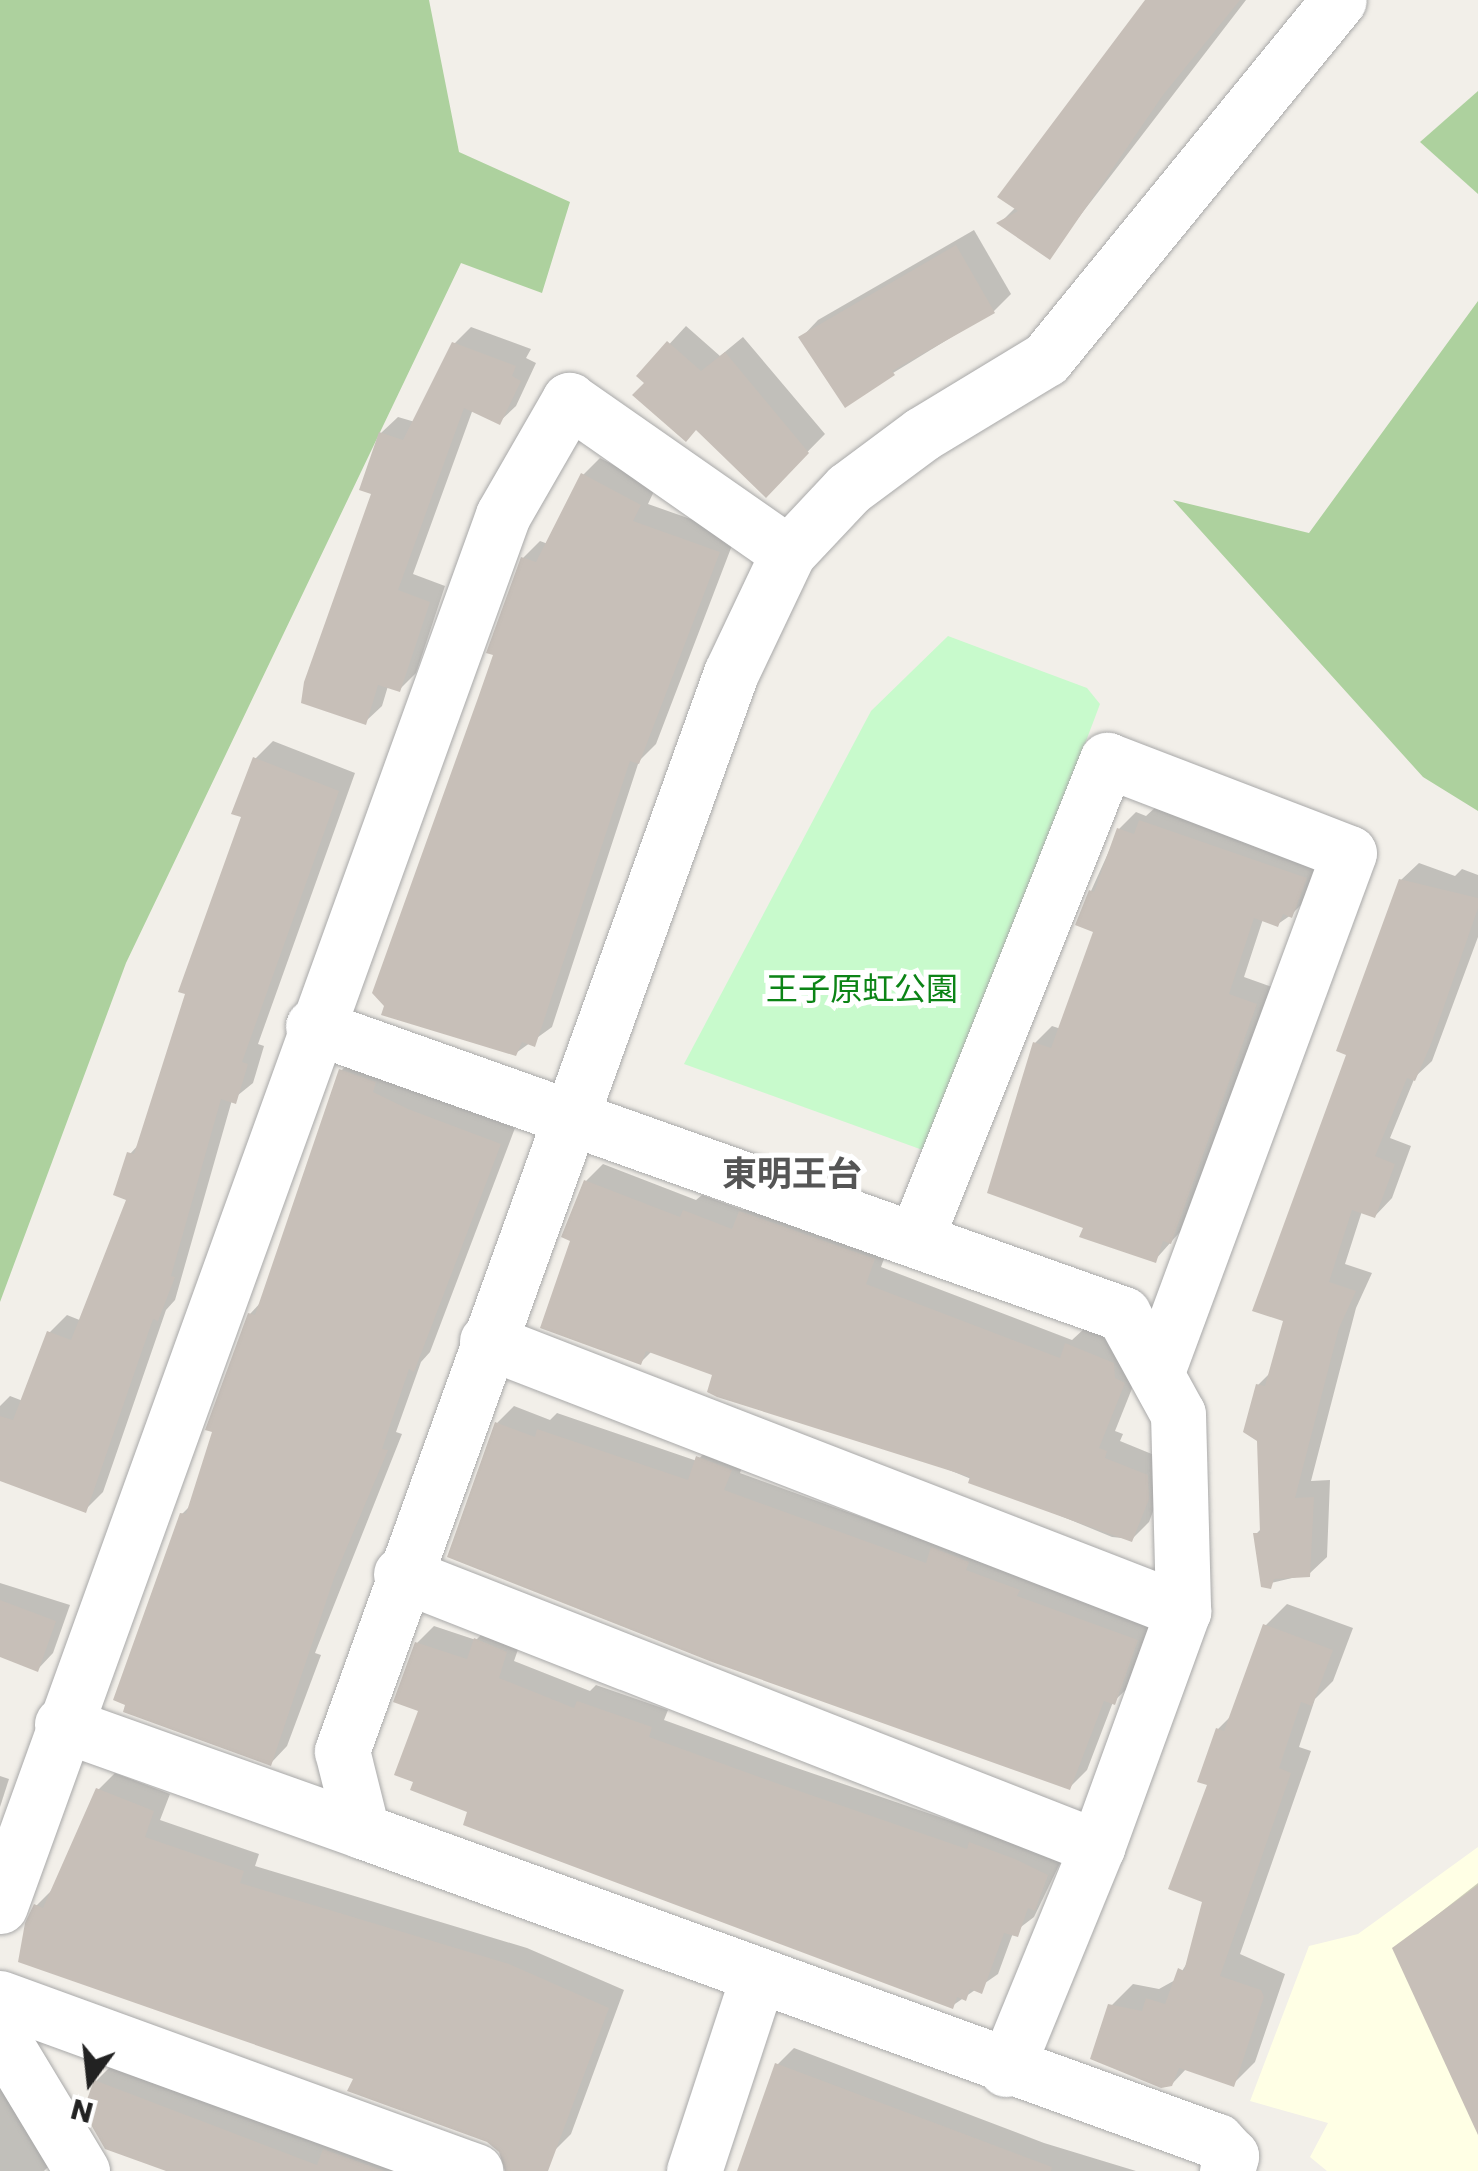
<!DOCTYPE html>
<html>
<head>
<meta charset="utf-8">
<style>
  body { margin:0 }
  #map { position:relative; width:1478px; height:2171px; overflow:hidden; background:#f2efe9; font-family:Poppins,"Noto Sans JP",sans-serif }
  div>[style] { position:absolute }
  .education>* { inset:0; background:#ffffe5 }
  .forest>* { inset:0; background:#add19e }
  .park>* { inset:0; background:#c8facc }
  .shadow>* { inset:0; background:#0003 }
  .building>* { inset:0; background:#c7bfb8 }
  .roads { filter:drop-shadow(0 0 2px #a9a9a9) drop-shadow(0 0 2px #a9a9a9) }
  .minor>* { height:55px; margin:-27.5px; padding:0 27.5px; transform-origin:27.5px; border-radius:27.5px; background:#fff }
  span { translate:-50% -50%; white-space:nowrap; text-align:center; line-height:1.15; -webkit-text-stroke:10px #fff; paint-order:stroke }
  .park-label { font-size:32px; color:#0c8416 }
  .neighbourhood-label { font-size:35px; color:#555; font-weight:700 }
  .north { position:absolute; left:40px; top:2031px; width:100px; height:100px; -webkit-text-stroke:8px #fff; paint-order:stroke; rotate:195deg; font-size:28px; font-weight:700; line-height:40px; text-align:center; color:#222 }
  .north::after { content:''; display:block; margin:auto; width:35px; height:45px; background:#222; clip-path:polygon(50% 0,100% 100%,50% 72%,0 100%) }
</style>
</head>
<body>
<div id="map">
  <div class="education">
    <i style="clip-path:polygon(1478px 1847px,1478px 2171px,1327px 2171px,1310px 2157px,1328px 2123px,1250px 2101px,1309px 1946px,1358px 1934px)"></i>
  </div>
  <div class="forest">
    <i style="clip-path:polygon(0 0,429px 0,459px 152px,570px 202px,542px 293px,461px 263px,126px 963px,0 1302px)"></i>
    <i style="clip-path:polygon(1478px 91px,1478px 194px,1420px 142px)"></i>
    <i style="clip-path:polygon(1478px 301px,1478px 811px,1423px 777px,1173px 500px,1309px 533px)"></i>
  </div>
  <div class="park">
    <i style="clip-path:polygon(948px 636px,1087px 688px,1100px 704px,931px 1153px,684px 1064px,871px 711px)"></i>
  </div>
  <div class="shadow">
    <i style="clip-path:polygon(1148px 0,1246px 0,1049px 256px,1000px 223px,1016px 207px,1001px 197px)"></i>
    <i style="clip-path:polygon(974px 230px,1011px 294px,994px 311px,893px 373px,801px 338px,818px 320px)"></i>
    <i style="clip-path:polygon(686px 326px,720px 356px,743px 337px,825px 434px,766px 494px,640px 376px)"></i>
    <i style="clip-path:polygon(471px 327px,531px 349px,526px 358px,536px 363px,516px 406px,499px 422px,473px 409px,413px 574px,445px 586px,416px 673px,400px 689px,388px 686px,382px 706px,365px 722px,381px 433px,398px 417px,415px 422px,454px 344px)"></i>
    <i style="clip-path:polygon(600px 458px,656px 487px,648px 504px,736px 535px,656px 744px,639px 761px,552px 1027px,516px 1053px,481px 699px,523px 558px,540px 541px,548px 544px,583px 475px)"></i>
    <i style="clip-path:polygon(273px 741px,355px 773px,258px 1044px,264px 1046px,253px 1083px,232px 1100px,175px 1300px,166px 1310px,103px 1492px,85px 1510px,0 1478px,0 1406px,10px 1396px,23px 1401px,49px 1333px,67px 1315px,82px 1321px,130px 1198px,130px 1154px,140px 1143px,244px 816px,255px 759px)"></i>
    <i style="clip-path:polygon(1158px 805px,1322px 860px,1308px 898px,1291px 915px,1278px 924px,1263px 919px,1244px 977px,1272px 987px,1187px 1224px,1155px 1260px,1086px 1226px,1035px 1043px,1052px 1026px,1061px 1029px,1097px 931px,1091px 891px,1119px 829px,1136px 812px,1146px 816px)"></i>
    <i style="clip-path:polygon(1419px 863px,1455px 876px,1462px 869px,1478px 875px,1478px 937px,1432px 1061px,1415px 1077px,1390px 1138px,1411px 1146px,1392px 1198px,1375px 1216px,1362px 1211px,1345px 1264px,1372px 1273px,1356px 1308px,1311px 1481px,1330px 1480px,1327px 1557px,1309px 1574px,1262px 1585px,1256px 1534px,1262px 1528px,1258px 1385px,1272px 1371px,1349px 1054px,1401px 880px)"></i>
    <i style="clip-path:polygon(357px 1054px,425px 1094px,515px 1128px,430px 1352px,421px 1362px,396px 1432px,402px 1434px,315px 1653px,321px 1655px,287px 1746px,271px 1763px,182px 1514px,191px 1505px,250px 1314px,262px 1301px,341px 1071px)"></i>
    <i style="clip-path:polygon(603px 1164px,696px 1200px,702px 1195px,743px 1210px,758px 1195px,890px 1242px,881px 1267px,1072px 1340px,1085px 1328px,1130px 1346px,1141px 1366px,1115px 1431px,1123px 1434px,1120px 1441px,1164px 1459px,1165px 1480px,1149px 1522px,1132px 1539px,1112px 1537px,716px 1374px,652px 1351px,641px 1362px,573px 1239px,586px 1181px)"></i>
    <i style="clip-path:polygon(514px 1406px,550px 1420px,557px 1413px,697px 1461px,716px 1440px,747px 1453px,740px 1473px,1154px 1623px,1131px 1685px,1113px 1702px,1087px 1770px,1070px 1787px,497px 1423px)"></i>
    <i style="clip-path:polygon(0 1583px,70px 1605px,53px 1653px,38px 1669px,0 1655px)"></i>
    <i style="clip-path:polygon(1287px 1604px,1353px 1628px,1333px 1681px,1315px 1699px,1299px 1747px,1311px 1751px,1240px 1954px,1285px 1974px,1255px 2062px,1233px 2084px,1187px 2068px,1172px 2084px,1111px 2006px,1133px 1984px,1159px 1989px,1177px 1979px,1189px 1960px,1205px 1900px,1218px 1729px,1233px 1714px,1265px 1626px)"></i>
    <i style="clip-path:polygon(494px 1622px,523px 1635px,514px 1661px,590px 1691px,596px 1685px,668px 1710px,664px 1720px,794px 1767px,983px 1832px,988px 1827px,1063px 1857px,1034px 1917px,1013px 1933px,998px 1974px,952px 2006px,471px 1811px,421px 1709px,417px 1643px,434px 1626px,476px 1640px)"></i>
    <i style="clip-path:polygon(115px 1773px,170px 1794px,160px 1820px,259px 1854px,255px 1866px,527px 1948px,624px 1990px,571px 2134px,554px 2151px,356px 2078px,36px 1906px,54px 1888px,98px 1790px)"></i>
    <i style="clip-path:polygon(0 1776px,9px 1779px,0 1807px)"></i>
    <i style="clip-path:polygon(1478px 1883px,1478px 2129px,1395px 1948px)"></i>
    <i style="clip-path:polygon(794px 2048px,1044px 2143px,1136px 2171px,738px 2171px,777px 2065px)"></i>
    <i style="clip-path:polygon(0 2059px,60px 2155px,44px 2171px,0 2171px)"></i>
    <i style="clip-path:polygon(113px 2064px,447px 2171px,174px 2171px,96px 2081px)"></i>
  </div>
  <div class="building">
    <i style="clip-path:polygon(1145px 0,1240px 0,1163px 95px,1050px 260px,996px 223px,1018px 211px,997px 197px)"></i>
    <i style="clip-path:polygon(956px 245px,995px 313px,892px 371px,895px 375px,845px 408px,798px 337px)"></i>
    <i style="clip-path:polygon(667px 341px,701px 371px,725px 352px,809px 453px,766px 498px,696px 430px,686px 442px,632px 395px,644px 383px,636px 376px)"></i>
    <i style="clip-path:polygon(452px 342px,516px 366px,512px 376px,521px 381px,500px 425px,464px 408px,398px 590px,430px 602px,400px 692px,378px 685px,366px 725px,301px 703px,304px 682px,371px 494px,359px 490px,379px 432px,403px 440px)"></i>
    <i style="clip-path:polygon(581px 473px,641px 505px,633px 521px,720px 552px,639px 764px,630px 761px,624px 779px,535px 1047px,522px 1042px,516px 1056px,381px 1015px,384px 1006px,372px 993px,478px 698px,493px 655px,486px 653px,521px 557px,536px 562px)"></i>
    <i style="clip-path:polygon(253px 757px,339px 791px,242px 1062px,248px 1064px,236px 1104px,221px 1099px,171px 1276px,175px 1277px,158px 1321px,153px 1319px,86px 1513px,0 1481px,0 1416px,13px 1420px,47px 1331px,71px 1340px,126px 1200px,113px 1195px,127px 1152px,134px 1154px,185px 994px,178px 992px,241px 817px,231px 814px)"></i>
    <i style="clip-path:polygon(1139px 820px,1307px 878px,1292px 918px,1283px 914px,1278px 927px,1254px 918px,1229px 994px,1257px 1004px,1171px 1244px,1163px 1241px,1156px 1263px,1079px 1237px,1083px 1228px,987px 1193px,1033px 1042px,1051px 1048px,1093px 932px,1075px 925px,1089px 890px,1094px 892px,1117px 828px,1134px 834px)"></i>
    <i style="clip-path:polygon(1399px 879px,1478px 898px,1478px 908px,1431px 1044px,1415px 1081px,1407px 1078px,1375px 1156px,1395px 1164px,1375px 1218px,1352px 1210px,1329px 1282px,1356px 1291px,1339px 1328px,1295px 1498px,1314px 1497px,1310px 1577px,1274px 1579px,1271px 1589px,1261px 1587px,1253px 1533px,1260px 1533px,1257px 1441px,1243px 1432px,1256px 1384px,1265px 1386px,1283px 1321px,1252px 1311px,1346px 1055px,1336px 1051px)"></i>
    <i style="clip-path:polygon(339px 1069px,376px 1082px,373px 1092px,408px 1109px,501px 1144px,414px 1372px,409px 1369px,382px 1449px,388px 1450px,334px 1578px,271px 1766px,123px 1712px,125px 1705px,113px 1700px,180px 1513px,186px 1514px,212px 1432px,205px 1430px,248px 1313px,255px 1315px)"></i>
    <i style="clip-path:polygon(584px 1180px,680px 1217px,683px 1210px,732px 1229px,739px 1211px,875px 1259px,866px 1284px,1060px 1358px,1065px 1343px,1114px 1363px,1115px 1378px,1125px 1383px,1099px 1448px,1107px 1451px,1105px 1458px,1148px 1475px,1149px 1499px,1132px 1542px,968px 1483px,970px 1477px,717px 1397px,707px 1392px,712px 1375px,646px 1351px,641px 1365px,540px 1328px,570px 1241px,561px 1237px)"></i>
    <i style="clip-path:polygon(495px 1422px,535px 1437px,537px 1429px,688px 1480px,696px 1456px,732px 1470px,724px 1490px,926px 1563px,931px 1547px,969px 1562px,966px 1570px,1020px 1590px,1017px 1596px,1138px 1640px,1115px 1705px,1104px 1701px,1070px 1790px,712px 1662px,447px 1557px)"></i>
    <i style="clip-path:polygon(0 1600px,56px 1621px,38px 1672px,0 1657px)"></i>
    <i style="clip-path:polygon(1263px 1624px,1333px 1650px,1312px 1706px,1301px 1702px,1279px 1768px,1291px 1773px,1220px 1976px,1261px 1990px,1264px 1997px,1234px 2087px,1179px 2068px,1172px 2086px,1161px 2088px,1090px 2059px,1108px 2004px,1142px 2011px,1146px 1998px,1165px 2004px,1178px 1968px,1184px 1971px,1202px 1902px,1168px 1889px,1207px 1785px,1197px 1782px,1216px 1728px,1224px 1731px)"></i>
    <i style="clip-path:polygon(474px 1638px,507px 1652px,499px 1678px,574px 1708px,577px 1701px,652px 1727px,649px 1737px,776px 1783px,967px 1849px,969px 1842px,1015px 1859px,1048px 1875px,1035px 1911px,1028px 1908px,1018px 1937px,1004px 1933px,982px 1994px,970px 1989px,966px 2001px,957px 1997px,953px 2009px,463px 1825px,467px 1812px,410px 1790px,413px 1782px,394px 1775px,418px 1711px,393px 1702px,415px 1642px,467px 1659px)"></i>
    <i style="clip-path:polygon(96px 1788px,154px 1811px,145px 1837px,244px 1871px,240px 1883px,509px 1964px,609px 2008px,548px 2171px,505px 2171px,499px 2152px,487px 2142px,347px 2091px,353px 2079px,18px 1962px,25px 1923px,34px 1904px,43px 1908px)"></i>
    <i style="clip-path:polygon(1478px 1885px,1478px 2135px,1392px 1948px)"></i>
    <i style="clip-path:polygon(775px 2063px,1052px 2167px,1051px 2171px,737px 2171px)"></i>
    <i style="clip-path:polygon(94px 2080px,317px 2165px,323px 2149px,384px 2171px,166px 2171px,105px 2149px,83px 2111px)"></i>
  </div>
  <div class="roads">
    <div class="minor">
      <i style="left:313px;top:1026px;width:860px;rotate:19.57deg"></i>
      <i style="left:1123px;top:1314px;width:114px;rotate:61.2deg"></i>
      <i style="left:1178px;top:1414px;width:197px;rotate:88.5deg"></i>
      <i style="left:1183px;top:1611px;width:251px;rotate:110deg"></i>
      <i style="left:1097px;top:1847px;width:240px;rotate:112.3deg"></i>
      <i style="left:916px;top:1238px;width:515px;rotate:-68.22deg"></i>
      <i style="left:1107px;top:760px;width:259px;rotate:21deg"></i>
      <i style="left:1349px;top:853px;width:550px;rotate:110.31deg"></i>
      <i style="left:487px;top:1341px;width:747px;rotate:21.2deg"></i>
      <i style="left:401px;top:1574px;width:748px;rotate:21.42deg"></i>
      <i style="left:62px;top:1724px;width:319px;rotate:19.6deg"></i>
      <i style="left:0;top:1906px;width:1479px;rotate:-70.12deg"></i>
      <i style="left:503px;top:515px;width:133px;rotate:-60.1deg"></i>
      <i style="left:569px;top:400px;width:267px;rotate:34.9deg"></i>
      <i style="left:0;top:1998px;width:506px;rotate:20.01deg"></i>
      <i style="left:0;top:2035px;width:159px;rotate:58.9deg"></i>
      <i style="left:694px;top:2171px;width:202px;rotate:-71.8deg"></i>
      <i style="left:1227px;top:2171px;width:16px;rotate:-75deg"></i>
      <i style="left:1231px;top:2156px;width:21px;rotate:-133deg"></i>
      <i style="left:1217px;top:2141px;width:909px;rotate:-160.07deg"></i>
      <i style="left:362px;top:1831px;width:82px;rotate:-104deg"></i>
      <i style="left:342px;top:1751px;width:1146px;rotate:-70.16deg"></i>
      <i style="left:731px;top:673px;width:133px;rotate:-64.6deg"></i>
      <i style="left:788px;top:553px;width:88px;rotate:-46.8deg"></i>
      <i style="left:848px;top:489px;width:92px;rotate:-36.6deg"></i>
      <i style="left:922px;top:434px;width:145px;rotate:-31.2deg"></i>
      <i style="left:1046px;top:359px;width:463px;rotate:-50.8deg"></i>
    </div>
  </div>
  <div class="park-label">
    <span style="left:862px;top:989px">王子原虹公園</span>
  </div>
  <div class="neighbourhood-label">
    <span style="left:792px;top:1174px">東明王台</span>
  </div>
  <div class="north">N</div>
</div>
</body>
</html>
